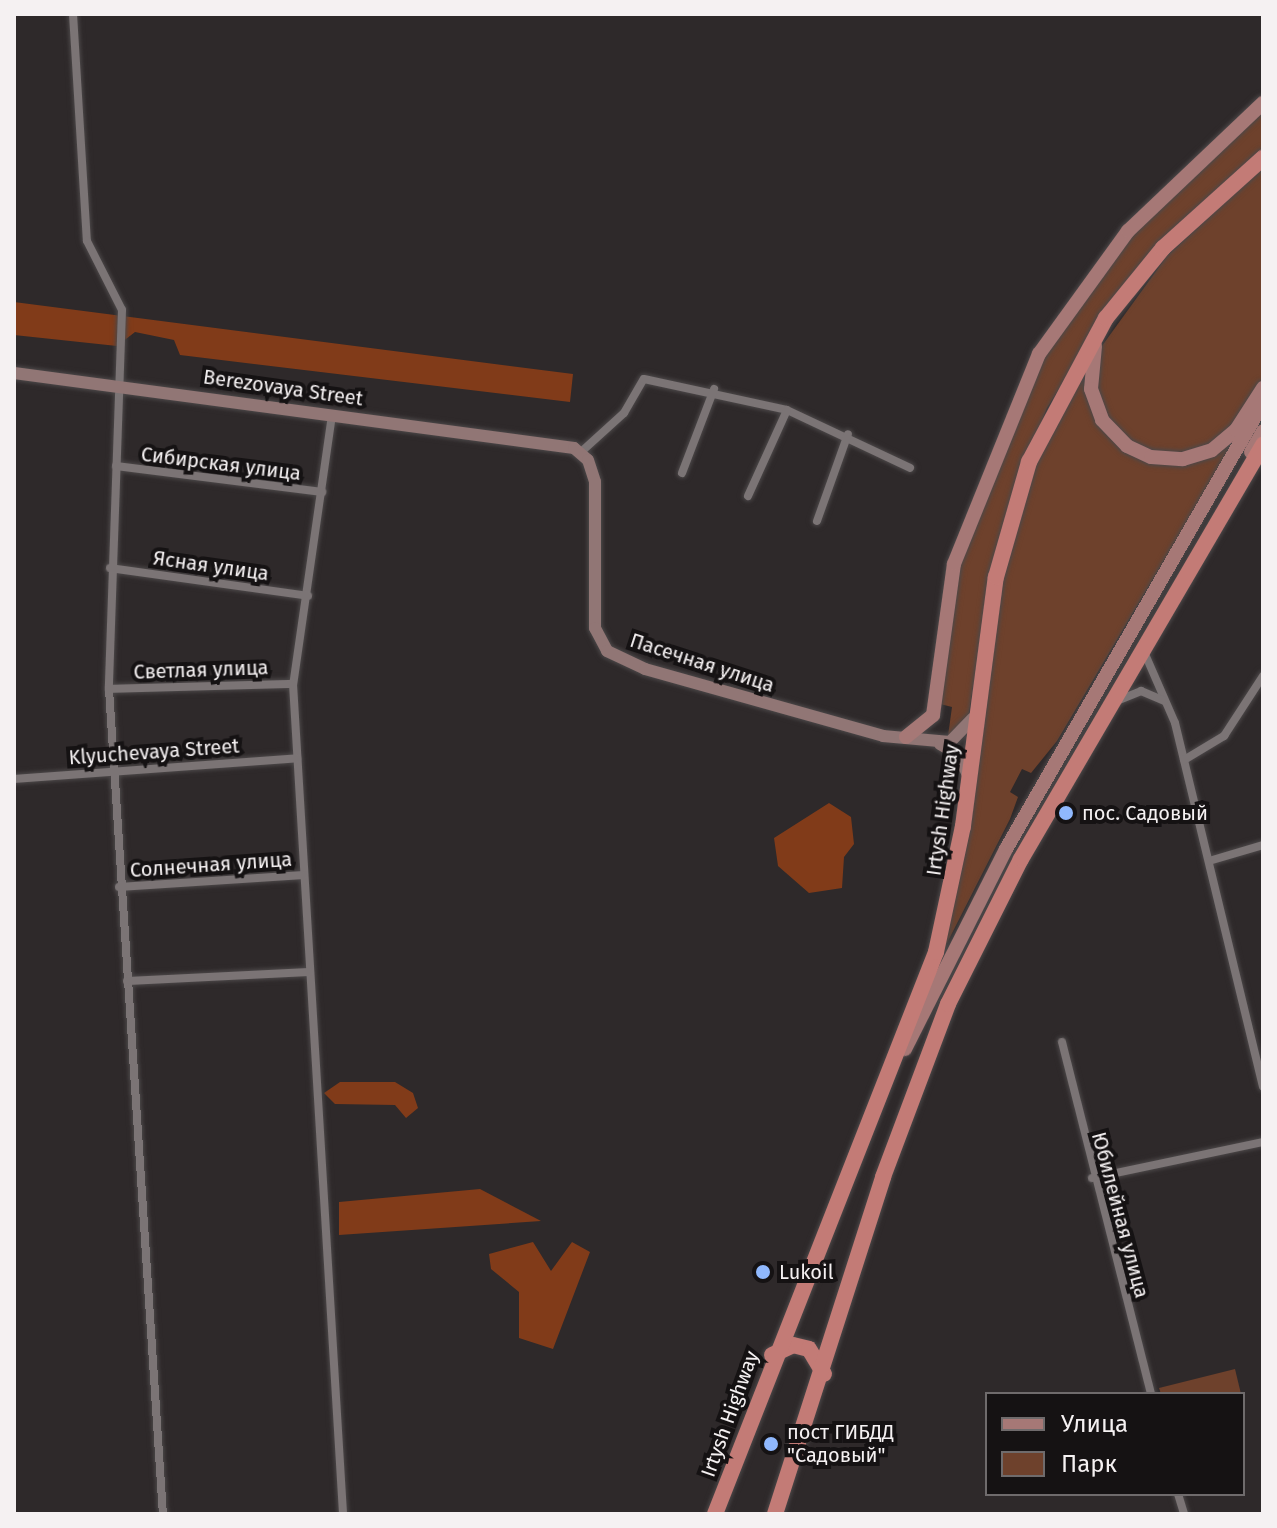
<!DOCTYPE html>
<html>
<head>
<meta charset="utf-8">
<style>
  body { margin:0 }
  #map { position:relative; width:1277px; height:1528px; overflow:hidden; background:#2e292a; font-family:"Fira Sans",sans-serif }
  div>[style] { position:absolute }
  .green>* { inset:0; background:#6e412c }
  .forest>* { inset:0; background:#813b19 }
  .roads { filter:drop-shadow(0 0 2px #4c4849) drop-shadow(0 0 2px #4c4849) }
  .street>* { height:8px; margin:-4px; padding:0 4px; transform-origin:4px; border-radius:4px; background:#7b7475 }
  .secondary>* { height:12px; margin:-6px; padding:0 6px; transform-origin:6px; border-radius:6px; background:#917675 }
  .primary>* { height:14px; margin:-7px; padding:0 7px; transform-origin:7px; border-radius:7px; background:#a67876 }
  .highway>* { height:16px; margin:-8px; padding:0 8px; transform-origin:8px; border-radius:8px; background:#c37b76 }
  .dots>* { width:22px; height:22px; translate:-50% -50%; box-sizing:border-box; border:4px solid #151213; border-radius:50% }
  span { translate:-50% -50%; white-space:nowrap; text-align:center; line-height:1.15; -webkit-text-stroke:8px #151213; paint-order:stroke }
  .street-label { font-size:20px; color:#f5f1f2 }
  .poi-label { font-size:20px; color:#f5f1f2 }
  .left { translate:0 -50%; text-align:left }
  .frame { position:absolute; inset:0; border:16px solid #f5f1f2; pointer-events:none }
  .legend { position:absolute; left:985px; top:1392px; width:260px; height:104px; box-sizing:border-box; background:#151213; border:2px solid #6f6b6c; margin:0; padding:10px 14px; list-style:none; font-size:24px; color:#f5f1f2 }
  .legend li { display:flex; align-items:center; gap:16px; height:40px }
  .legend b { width:40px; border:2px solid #6f6b6c }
</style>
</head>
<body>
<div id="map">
  <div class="green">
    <i style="clip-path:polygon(1263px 111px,1263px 148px,1127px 280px,1047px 408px,1013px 491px,990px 577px,968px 719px,948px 736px,952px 707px,940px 704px,960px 561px,1043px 359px,1138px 227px)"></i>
    <i style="clip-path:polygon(1263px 168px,1263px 381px,1238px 420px,1207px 447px,1182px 454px,1141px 449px,1110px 425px,1098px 399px,1099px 350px,1167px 256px)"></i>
    <i style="clip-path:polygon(1085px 360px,1086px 389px,1143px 460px,1190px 464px,1234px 442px,1057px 741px,1031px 773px,1022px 769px,1010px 792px,1018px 797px,1010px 819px,945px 947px,970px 832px,1002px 577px,1038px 456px)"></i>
    <i style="clip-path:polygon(1235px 1369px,1241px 1394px,1161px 1394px,1159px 1388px)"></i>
  </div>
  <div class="forest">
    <i style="clip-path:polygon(14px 302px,573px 374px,570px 402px,180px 355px,174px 340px,135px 332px,117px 346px,14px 335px)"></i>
    <i style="clip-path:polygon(829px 803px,851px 817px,854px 844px,844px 857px,842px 888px,809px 893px,778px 866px,774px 838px)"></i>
    <i style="clip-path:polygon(340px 1082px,395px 1082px,413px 1093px,418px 1108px,406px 1118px,395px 1105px,335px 1104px,324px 1093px)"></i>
    <i style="clip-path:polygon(480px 1189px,541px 1221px,339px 1235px,339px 1202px)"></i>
    <i style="clip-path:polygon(533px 1242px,551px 1271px,572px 1242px,590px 1252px,553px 1349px,519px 1338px,519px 1292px,491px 1269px,489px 1254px)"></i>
  </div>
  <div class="roads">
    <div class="street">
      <i style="left:73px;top:14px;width:227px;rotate:86.5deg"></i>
      <i style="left:87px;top:241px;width:77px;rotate:63.1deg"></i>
      <i style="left:122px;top:310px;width:379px;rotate:92deg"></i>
      <i style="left:109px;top:689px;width:827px;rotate:86.26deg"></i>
      <i style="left:332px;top:415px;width:272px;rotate:98.2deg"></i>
      <i style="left:293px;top:684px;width:832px;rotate:86.55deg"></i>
      <i style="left:581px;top:452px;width:58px;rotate:-42.2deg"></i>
      <i style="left:624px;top:413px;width:39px;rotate:-60deg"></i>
      <i style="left:644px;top:379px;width:146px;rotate:12.2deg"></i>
      <i style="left:787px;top:410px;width:136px;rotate:25.2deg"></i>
      <i style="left:116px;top:466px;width:208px;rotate:7.2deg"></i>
      <i style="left:682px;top:473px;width:90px;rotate:-69.1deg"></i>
      <i style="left:748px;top:496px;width:94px;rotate:-65.6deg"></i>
      <i style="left:817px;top:521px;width:92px;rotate:-70.4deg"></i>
      <i style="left:110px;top:568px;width:200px;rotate:8deg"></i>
      <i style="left:1145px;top:654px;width:75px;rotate:66.5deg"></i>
      <i style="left:1175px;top:723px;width:374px;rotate:76.4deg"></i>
      <i style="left:109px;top:689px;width:184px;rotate:-1.6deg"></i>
      <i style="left:1119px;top:700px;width:24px;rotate:-22deg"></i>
      <i style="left:1141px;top:691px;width:25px;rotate:23deg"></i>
      <i style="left:1184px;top:760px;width:47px;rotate:-31deg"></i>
      <i style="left:1224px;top:736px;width:72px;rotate:-57deg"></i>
      <i style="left:14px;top:779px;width:284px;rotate:-4.2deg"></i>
      <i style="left:1209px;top:861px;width:56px;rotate:-16.5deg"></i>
      <i style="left:119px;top:887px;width:185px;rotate:-3.7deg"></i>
      <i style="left:127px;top:981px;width:183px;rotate:-2.8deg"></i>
      <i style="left:1062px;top:1042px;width:363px;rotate:75.8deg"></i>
      <i style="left:1092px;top:1178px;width:175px;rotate:-11.9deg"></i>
      <i style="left:1178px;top:1494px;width:21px;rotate:73deg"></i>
    </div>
    <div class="secondary">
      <i style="left:14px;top:373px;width:565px;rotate:7.63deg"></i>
      <i style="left:574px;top:448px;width:18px;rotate:41deg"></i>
      <i style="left:588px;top:460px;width:23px;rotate:72deg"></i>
      <i style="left:595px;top:482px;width:146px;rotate:90deg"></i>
      <i style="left:595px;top:628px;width:26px;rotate:62deg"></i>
      <i style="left:607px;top:651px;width:42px;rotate:25.3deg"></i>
      <i style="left:645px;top:669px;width:247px;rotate:15.7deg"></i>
      <i style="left:883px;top:736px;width:67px;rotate:5.1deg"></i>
      <i style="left:950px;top:742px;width:33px;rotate:-46deg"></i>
      <i style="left:940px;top:744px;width:22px;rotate:30deg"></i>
      <i style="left:959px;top:755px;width:22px;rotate:66deg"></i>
    </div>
    <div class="primary">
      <i style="left:1095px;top:346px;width:43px;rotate:95.3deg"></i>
      <i style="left:1091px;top:389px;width:33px;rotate:70deg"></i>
      <i style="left:1102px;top:420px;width:36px;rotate:46deg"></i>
      <i style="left:1127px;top:446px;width:26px;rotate:25deg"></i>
      <i style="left:1151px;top:457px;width:32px;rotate:4deg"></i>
      <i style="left:1183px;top:459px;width:30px;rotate:-17deg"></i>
      <i style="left:1212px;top:450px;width:31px;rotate:-40deg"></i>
      <i style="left:1236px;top:430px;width:50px;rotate:-57.3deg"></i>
      <i style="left:1251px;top:452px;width:24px;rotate:-60deg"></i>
      <i style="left:906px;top:737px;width:35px;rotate:-39deg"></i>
      <i style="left:933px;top:715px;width:152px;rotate:-82.1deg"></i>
      <i style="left:954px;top:564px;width:227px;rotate:-68deg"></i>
      <i style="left:1039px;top:354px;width:152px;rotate:-54.1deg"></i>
      <i style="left:1128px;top:231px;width:186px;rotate:-43.5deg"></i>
      <i style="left:905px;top:1049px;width:224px;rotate:-63.2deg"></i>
      <i style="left:1006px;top:849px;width:515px;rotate:-60.05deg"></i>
    </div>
    <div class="highway">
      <i style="left:772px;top:1355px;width:23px;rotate:-25deg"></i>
      <i style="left:793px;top:1345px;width:16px;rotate:14deg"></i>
      <i style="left:809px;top:1349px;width:29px;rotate:59deg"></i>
      <i style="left:715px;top:1514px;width:604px;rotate:-68.53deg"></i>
      <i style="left:936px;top:952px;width:129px;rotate:-77.9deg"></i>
      <i style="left:963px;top:826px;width:251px;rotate:-82.5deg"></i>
      <i style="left:996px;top:577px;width:120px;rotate:-74deg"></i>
      <i style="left:1029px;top:462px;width:163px;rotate:-61.9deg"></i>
      <i style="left:1106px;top:318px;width:90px;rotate:-50.8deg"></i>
      <i style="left:1163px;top:248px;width:135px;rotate:-42deg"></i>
      <i style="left:775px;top:1514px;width:354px;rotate:-72.2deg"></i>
      <i style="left:883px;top:1177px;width:185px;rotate:-69.4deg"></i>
      <i style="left:948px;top:1004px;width:162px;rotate:-63.3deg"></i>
      <i style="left:1021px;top:859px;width:480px;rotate:-59.7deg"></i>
    </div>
  </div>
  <div class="dots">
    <i style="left:1066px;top:813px;background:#90b8fd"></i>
    <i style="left:763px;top:1272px;background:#90b8fd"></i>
    <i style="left:771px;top:1444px;background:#90b8fd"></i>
  </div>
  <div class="street-label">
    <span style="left:283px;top:388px;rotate:8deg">Berezovaya Street</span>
    <span style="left:221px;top:464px;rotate:7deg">Сибирская улица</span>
    <span style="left:211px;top:566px;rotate:8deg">Ясная улица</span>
    <span style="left:702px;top:663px;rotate:18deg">Пасечная улица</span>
    <span style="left:201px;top:670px;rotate:-2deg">Светлая улица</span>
    <span style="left:154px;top:752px;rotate:-4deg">Klyuchevaya Street</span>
    <span style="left:943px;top:810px;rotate:-82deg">Irtysh Highway</span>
    <span style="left:211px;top:865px;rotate:-4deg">Солнечная улица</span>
    <span style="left:1120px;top:1215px;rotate:75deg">Юбилейная улица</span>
    <span style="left:730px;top:1414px;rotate:-70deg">Irtysh Highway</span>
  </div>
  <div class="poi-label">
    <span class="left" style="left:1082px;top:813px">пос. Садовый</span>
    <span class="left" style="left:779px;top:1272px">Lukoil</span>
    <span class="left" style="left:787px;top:1444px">пост ГИБДД<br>"Садовый"</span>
  </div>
  <div class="frame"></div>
  <ul class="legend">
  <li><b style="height:10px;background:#a67876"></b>Улица</li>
  <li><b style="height:22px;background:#6e412c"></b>Парк</li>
  </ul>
</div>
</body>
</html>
